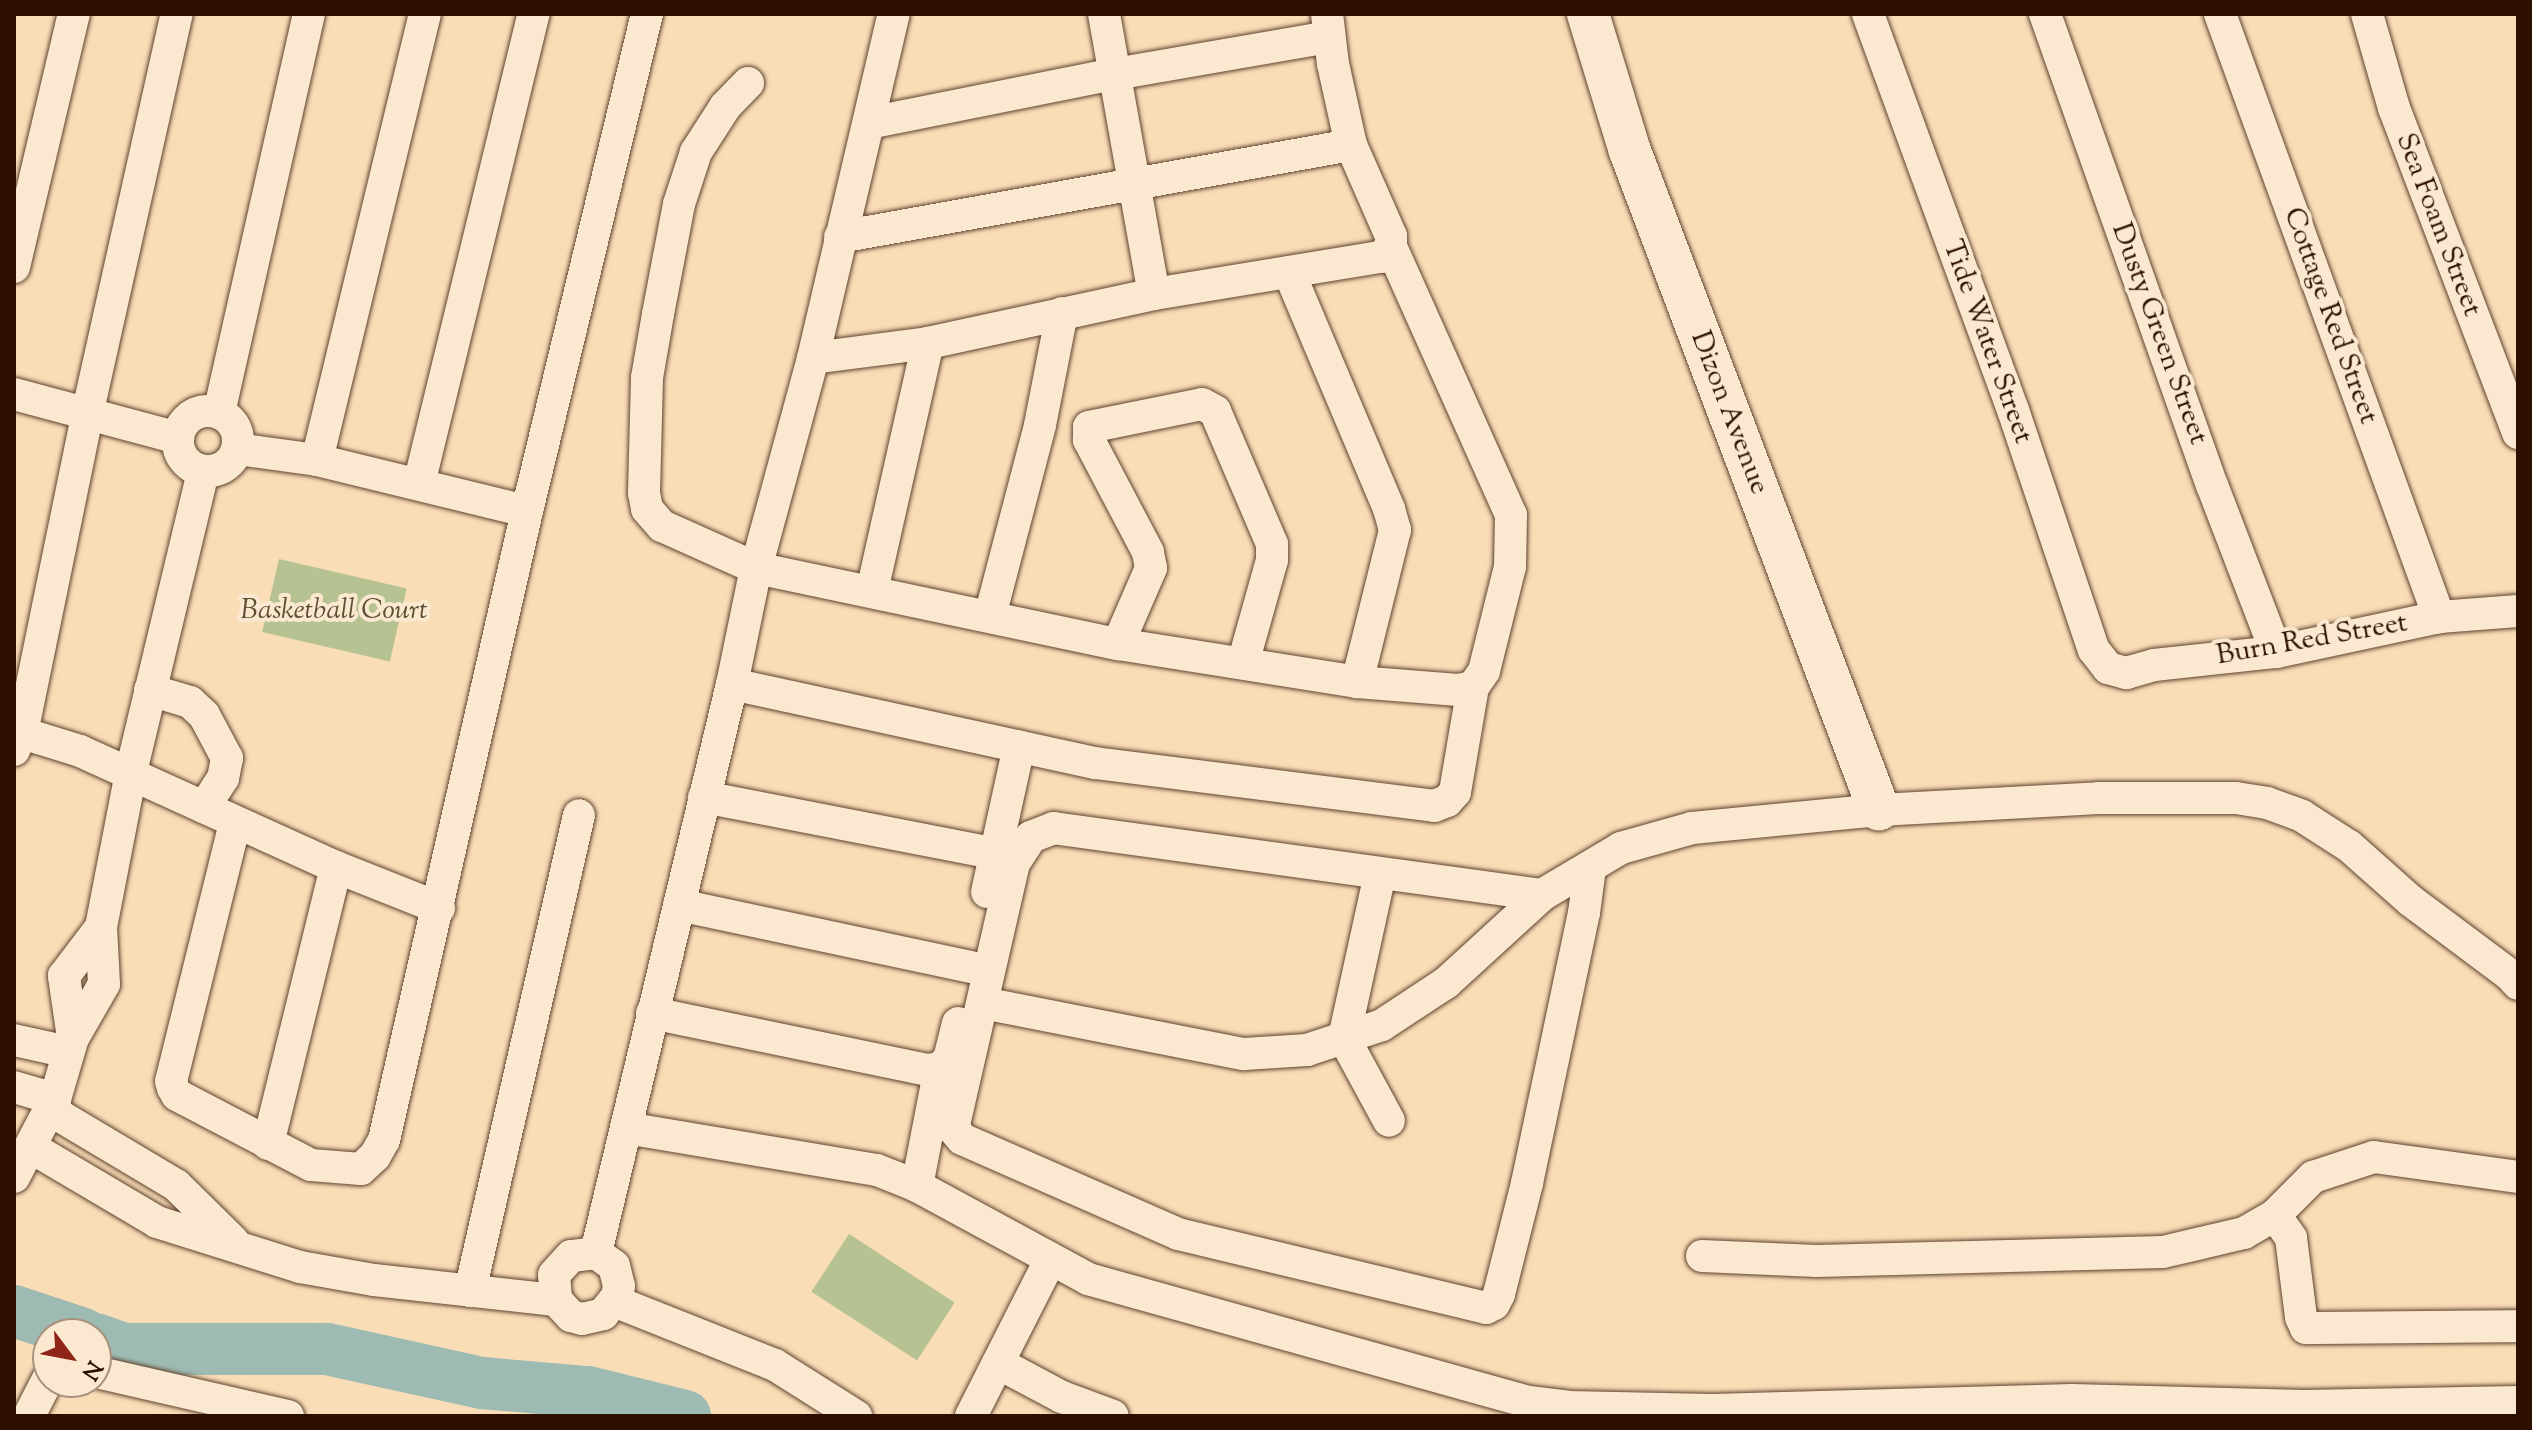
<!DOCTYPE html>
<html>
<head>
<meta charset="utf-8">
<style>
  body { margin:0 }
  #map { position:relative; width:2532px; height:1430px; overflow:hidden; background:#f8ddb7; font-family:"Sorts Mill Goudy",serif }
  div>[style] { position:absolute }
  .green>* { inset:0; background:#b7c293; transform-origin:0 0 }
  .river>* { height:52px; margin:-26px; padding:0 26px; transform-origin:26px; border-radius:26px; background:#9ebbb3 }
  .roads { filter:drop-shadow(0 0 2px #60422e) drop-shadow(0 0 2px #60422e) }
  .minor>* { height:32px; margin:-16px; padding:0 16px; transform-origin:16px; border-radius:16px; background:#fae9d0 }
  .minor>.ring { margin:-16px; padding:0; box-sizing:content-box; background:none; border:32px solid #fae9d0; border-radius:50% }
  .tertiary>* { height:42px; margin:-21px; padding:0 21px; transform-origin:21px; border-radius:21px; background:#fae9d0 }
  span { translate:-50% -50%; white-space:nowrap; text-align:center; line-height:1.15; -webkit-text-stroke:8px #fae9d0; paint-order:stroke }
  .street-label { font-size:28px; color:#2d0f00 }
  .park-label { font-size:28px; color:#5d4e33; font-style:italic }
  .frame { position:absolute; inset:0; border:16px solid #2d0f00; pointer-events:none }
  .north { position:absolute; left:32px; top:1318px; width:80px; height:80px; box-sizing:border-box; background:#fae9d0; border:2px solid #a8927d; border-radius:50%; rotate:122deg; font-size:22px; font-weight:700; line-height:32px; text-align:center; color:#2d0f00 }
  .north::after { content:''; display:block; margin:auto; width:28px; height:36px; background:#8f2418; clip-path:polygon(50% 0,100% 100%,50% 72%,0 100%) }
</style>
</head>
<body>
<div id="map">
  <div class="green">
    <i style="left:279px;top:559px;width:131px;height:75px;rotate:13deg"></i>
    <i style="left:849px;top:1234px;width:126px;height:69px;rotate:33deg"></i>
  </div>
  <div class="river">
    <i style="left:14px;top:1311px;width:73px;rotate:18.4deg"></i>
    <i style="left:96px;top:1339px;width:30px;rotate:20deg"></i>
    <i style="left:124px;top:1349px;width:203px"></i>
    <i style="left:327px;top:1349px;width:159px;rotate:12.4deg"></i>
    <i style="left:482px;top:1383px;width:106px;rotate:4.9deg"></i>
    <i style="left:588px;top:1392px;width:100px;rotate:13.9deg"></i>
  </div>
  <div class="roads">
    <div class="minor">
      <i style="left:1104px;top:14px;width:284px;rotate:79.9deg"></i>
      <i style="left:1868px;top:14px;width:422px;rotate:69.9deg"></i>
      <i style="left:2013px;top:410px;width:253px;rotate:71.4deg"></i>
      <i style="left:2094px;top:650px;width:23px;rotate:52deg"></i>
      <i style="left:2108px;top:668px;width:19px;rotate:16deg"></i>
      <i style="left:2126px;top:673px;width:29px;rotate:-16deg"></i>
      <i style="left:2154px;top:665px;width:123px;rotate:-6.1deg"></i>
      <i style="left:2276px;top:652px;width:167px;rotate:-12.1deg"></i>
      <i style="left:2439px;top:617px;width:79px;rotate:-4.3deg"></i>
      <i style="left:2045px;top:14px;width:500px;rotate:70.5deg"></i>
      <i style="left:2212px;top:485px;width:179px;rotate:69deg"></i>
      <i style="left:2220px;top:14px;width:642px;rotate:70.04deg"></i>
      <i style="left:2367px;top:14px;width:98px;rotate:74deg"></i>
      <i style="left:2394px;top:108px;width:348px;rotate:69.1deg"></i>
      <i style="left:748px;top:83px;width:33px;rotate:134deg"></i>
      <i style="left:725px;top:107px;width:54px;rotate:122.8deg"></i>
      <i style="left:696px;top:152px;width:55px;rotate:108.1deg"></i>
      <i style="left:679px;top:204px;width:112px;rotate:100.8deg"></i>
      <i style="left:658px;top:314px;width:65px;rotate:99.8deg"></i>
      <i style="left:647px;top:378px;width:115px;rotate:91.5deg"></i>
      <i style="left:644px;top:493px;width:16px;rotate:79deg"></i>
      <i style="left:647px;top:509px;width:23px;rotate:49deg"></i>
      <i style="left:662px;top:526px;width:103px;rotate:24.1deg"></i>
      <i style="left:756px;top:568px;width:370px;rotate:11.9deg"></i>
      <i style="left:1118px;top:644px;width:242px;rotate:9deg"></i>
      <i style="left:1357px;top:682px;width:101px;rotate:4.5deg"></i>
      <i style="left:1458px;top:690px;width:15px;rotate:-11deg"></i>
      <i style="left:1473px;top:687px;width:19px;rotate:-55deg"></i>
      <i style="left:1484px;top:671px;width:107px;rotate:-76deg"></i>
      <i style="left:1510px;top:567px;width:52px;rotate:-88.9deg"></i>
      <i style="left:1511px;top:515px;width:294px;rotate:-114.1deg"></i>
      <i style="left:1391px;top:247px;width:11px;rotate:-90deg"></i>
      <i style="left:1391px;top:236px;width:99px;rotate:-113.7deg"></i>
      <i style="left:1351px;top:145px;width:83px;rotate:-102.5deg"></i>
      <i style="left:1333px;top:64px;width:50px;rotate:-96.8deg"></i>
      <i style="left:869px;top:123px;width:251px;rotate:-11.3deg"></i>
      <i style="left:1115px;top:74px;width:217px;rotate:-9.8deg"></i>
      <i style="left:840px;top:237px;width:519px;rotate:-10.21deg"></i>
      <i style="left:14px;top:267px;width:260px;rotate:-76.7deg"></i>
      <i style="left:1289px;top:272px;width:257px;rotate:67.1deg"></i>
      <i style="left:1389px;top:509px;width:22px;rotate:74deg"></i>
      <i style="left:1395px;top:530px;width:157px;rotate:104deg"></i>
      <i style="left:813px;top:358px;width:116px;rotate:-7.4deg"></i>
      <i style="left:928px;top:343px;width:231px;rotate:-12.2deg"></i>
      <i style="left:1154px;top:294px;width:230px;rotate:-9.3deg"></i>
      <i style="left:1381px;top:257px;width:14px;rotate:-45deg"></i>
      <i style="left:14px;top:394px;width:170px;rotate:15deg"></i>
      <i class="ring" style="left:178px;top:411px;width:28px;height:28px"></i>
      <i style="left:219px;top:413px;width:409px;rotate:-77.3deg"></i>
      <i style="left:237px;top:449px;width:81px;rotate:7.8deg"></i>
      <i style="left:317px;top:460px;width:216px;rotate:13.7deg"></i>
      <i style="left:317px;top:460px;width:459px;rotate:-76.4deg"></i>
      <i style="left:419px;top:484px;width:484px;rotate:-76.3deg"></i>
      <i style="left:872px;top:591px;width:254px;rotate:-77.3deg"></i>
      <i style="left:990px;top:616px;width:197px;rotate:-75.3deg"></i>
      <i style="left:1040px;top:425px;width:114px;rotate:-78.9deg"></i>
      <i style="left:1118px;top:644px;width:83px;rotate:-66.5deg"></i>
      <i style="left:1151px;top:568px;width:16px;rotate:-101deg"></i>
      <i style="left:1148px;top:552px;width:127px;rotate:-117.8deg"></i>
      <i style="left:1089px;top:440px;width:13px;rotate:-90deg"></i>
      <i style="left:1089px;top:427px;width:115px;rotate:-11.5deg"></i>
      <i style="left:1202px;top:404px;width:15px;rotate:28deg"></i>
      <i style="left:1215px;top:411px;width:145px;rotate:66.8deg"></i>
      <i style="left:1272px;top:544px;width:16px;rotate:90deg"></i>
      <i style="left:1272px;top:560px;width:107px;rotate:105.7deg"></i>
      <i style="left:732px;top:684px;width:371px;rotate:12.3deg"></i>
      <i style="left:1095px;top:763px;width:342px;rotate:7.2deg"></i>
      <i style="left:1434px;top:806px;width:14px;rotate:-21deg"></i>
      <i style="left:1447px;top:801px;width:12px;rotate:-48deg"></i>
      <i style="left:1455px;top:792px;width:107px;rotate:-80.3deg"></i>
      <i style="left:150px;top:690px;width:42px;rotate:16.7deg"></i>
      <i style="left:190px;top:702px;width:19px;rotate:43deg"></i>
      <i style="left:204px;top:715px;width:49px;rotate:61.9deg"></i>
      <i style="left:227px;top:758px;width:20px;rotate:101deg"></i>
      <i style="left:223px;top:778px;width:35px;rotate:123deg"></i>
      <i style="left:22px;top:733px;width:61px;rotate:17.2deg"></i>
      <i style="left:80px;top:751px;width:281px;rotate:24.4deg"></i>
      <i style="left:336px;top:867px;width:111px;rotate:21.7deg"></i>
      <i style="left:14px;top:750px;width:19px;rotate:-65deg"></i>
      <i style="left:22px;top:733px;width:325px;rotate:-78.4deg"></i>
      <i style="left:87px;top:415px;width:411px;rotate:-77.4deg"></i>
      <i style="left:704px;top:797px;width:298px;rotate:11deg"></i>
      <i style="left:235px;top:823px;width:266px;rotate:103.9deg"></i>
      <i style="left:171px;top:1081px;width:7px;rotate:74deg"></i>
      <i style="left:173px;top:1088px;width:8px;rotate:60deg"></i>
      <i style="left:177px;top:1095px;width:151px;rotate:27.6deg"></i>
      <i style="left:311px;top:1165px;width:50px;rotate:4.6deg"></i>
      <i style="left:361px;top:1169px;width:19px;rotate:-43deg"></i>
      <i style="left:375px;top:1156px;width:18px;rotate:-61deg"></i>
      <i style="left:384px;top:1140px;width:645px;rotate:-77.19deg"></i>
      <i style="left:527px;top:511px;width:511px;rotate:-76.43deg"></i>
      <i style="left:1380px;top:874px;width:168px;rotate:102.4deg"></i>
      <i style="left:1344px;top:1038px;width:94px;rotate:61.5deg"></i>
      <i style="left:987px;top:892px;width:149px;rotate:-77.6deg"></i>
      <i style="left:1542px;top:895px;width:493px;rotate:-172.2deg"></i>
      <i style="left:1054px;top:828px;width:25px;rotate:159deg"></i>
      <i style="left:1031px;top:837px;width:31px;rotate:123deg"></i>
      <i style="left:1014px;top:863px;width:268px;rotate:102.9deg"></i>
      <i style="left:954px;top:1124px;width:8px;rotate:76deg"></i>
      <i style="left:956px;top:1132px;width:9px;rotate:49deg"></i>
      <i style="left:962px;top:1139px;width:236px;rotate:23.7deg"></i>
      <i style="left:1178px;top:1234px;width:317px;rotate:13.5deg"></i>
      <i style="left:1486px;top:1308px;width:9px;rotate:-27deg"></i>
      <i style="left:1494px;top:1304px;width:11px;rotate:-63deg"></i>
      <i style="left:1499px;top:1294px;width:114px;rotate:-75.8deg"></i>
      <i style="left:1527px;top:1183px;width:276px;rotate:-78.1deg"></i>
      <i style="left:1584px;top:913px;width:45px;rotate:-82.4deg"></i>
      <i style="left:679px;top:905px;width:299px;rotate:12deg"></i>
      <i style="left:983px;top:1003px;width:266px;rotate:11.1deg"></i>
      <i style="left:1244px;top:1054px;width:63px;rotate:-3.6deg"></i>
      <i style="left:1307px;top:1050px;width:79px;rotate:-18.4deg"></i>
      <i style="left:1382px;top:1025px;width:77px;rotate:-33.3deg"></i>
      <i style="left:1446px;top:983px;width:130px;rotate:-42.5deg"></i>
      <i style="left:1542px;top:895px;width:92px;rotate:-30.7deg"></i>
      <i style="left:1621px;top:848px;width:74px;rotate:-15.7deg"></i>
      <i style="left:1692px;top:828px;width:188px;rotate:-5.5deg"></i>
      <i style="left:1879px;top:810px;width:220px;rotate:-3.1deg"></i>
      <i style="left:2099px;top:798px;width:137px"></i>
      <i style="left:2236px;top:798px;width:31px;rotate:9deg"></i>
      <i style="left:2267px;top:803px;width:37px;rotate:20deg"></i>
      <i style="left:2302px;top:816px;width:56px;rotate:32.6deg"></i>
      <i style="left:2349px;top:846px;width:83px;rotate:41.6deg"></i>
      <i style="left:2411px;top:901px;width:124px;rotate:36.8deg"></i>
      <i style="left:2510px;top:975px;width:12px;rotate:48deg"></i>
      <i style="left:652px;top:1013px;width:282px;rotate:11.7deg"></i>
      <i style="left:928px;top:1070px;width:12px;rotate:-9deg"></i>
      <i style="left:940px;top:1068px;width:13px;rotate:-45deg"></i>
      <i style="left:949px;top:1059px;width:37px;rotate:-76deg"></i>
      <i style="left:73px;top:1038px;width:63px;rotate:-98.3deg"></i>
      <i style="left:64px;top:976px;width:61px;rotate:-52.9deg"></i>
      <i style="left:14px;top:1040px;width:55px;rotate:12.5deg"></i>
      <i style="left:14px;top:1087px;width:43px;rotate:16.3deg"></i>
      <i style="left:50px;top:1110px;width:147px;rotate:30.8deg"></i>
      <i style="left:176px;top:1185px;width:80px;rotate:44.5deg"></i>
      <i style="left:626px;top:1128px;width:254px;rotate:9.5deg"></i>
      <i style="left:877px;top:1170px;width:43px;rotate:21.8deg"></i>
      <i style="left:917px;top:1186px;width:195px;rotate:28.5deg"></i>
      <i style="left:1088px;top:1279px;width:458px;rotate:15.6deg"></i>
      <i style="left:1529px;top:1402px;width:39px;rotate:7deg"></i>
      <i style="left:1568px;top:1407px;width:144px;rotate:1.2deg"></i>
      <i style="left:1712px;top:1410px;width:360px;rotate:-1.6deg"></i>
      <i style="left:2072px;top:1400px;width:232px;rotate:1.5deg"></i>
      <i style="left:2304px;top:1406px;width:214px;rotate:-1.1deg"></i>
      <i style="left:268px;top:1144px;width:285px;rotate:-76.2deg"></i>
      <i style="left:32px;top:1148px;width:145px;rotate:30.6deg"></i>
      <i style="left:157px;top:1222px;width:150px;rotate:17.5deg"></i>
      <i style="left:300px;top:1267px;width:75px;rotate:10deg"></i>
      <i style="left:374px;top:1280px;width:183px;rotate:6.3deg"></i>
      <i style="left:556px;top:1300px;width:22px;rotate:47deg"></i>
      <i style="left:571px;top:1316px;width:11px;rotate:15deg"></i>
      <i style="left:582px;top:1319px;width:22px;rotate:-13deg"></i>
      <i style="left:603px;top:1314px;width:22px;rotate:-51deg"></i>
      <i style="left:617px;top:1297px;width:11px;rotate:-80deg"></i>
      <i style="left:619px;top:1286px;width:21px;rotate:-104deg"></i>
      <i style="left:614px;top:1266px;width:22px;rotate:-144deg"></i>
      <i style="left:596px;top:1253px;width:25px;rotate:173deg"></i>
      <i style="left:571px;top:1256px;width:25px;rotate:132deg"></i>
      <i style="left:554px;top:1275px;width:25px;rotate:85deg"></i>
      <i style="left:14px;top:1177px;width:88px;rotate:-62.3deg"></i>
      <i style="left:55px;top:1099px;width:64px;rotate:-73.6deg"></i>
      <i style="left:73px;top:1038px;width:62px;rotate:-60.1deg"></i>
      <i style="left:104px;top:984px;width:57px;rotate:-93deg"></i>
      <i style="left:101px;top:927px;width:158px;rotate:-79deg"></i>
      <i style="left:131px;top:772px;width:309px;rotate:-76.5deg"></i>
      <i style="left:917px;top:1186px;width:120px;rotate:-79deg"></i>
      <i style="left:2275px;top:1215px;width:28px;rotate:55deg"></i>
      <i style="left:2291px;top:1238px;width:80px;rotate:82.8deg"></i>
      <i style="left:2301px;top:1317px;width:12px;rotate:66deg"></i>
      <i style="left:2306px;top:1328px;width:212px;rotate:-0.5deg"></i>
      <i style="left:596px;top:1253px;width:585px;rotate:-76.56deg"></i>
      <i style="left:732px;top:684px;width:118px;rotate:-78.3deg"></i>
      <i style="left:756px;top:568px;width:218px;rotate:-74.8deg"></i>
      <i style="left:813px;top:358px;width:353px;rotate:-76.8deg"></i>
      <i style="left:1702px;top:1256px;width:115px;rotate:2.5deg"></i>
      <i style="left:1817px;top:1261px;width:346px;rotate:-1.5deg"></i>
      <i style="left:2163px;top:1252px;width:83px;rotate:-13.2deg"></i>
      <i style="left:2244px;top:1233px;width:36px;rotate:-30deg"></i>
      <i style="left:2275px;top:1215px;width:54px;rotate:-45deg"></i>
      <i style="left:2313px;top:1177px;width:64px;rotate:-18.2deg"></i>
      <i style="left:2374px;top:1157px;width:145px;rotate:7.9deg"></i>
      <i style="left:470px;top:1291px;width:488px;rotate:-77.1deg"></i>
      <i style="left:614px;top:1301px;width:173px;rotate:21.7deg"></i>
      <i style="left:775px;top:1365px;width:96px;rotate:32.2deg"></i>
      <i style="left:998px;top:1363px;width:72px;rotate:28deg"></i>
      <i style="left:1062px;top:1397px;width:54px;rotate:20.4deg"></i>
      <i style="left:96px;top:1372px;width:197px;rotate:12.9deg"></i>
      <i style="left:29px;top:1416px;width:42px;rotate:-62.8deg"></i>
      <i style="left:971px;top:1416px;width:175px;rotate:-63.1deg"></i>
    </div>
    <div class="tertiary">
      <i style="left:1588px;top:14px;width:143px;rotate:73deg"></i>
      <i style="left:1630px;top:151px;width:704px;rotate:69.3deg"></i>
    </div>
  </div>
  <div class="street-label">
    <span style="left:2438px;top:225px;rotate:69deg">Sea Foam Street</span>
    <span style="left:2330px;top:316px;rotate:70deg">Cottage Red Street</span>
    <span style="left:2159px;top:334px;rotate:70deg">Dusty Green Street</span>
    <span style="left:1987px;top:342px;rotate:70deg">Tide Water Street</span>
    <span style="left:1729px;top:413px;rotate:69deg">Dizon Avenue</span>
    <span style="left:2312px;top:640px;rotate:-10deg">Burn Red Street</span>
  </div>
  <div class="park-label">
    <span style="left:334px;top:611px">Basketball Court</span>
  </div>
  <div class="frame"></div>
  <div class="north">N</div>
</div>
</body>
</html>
